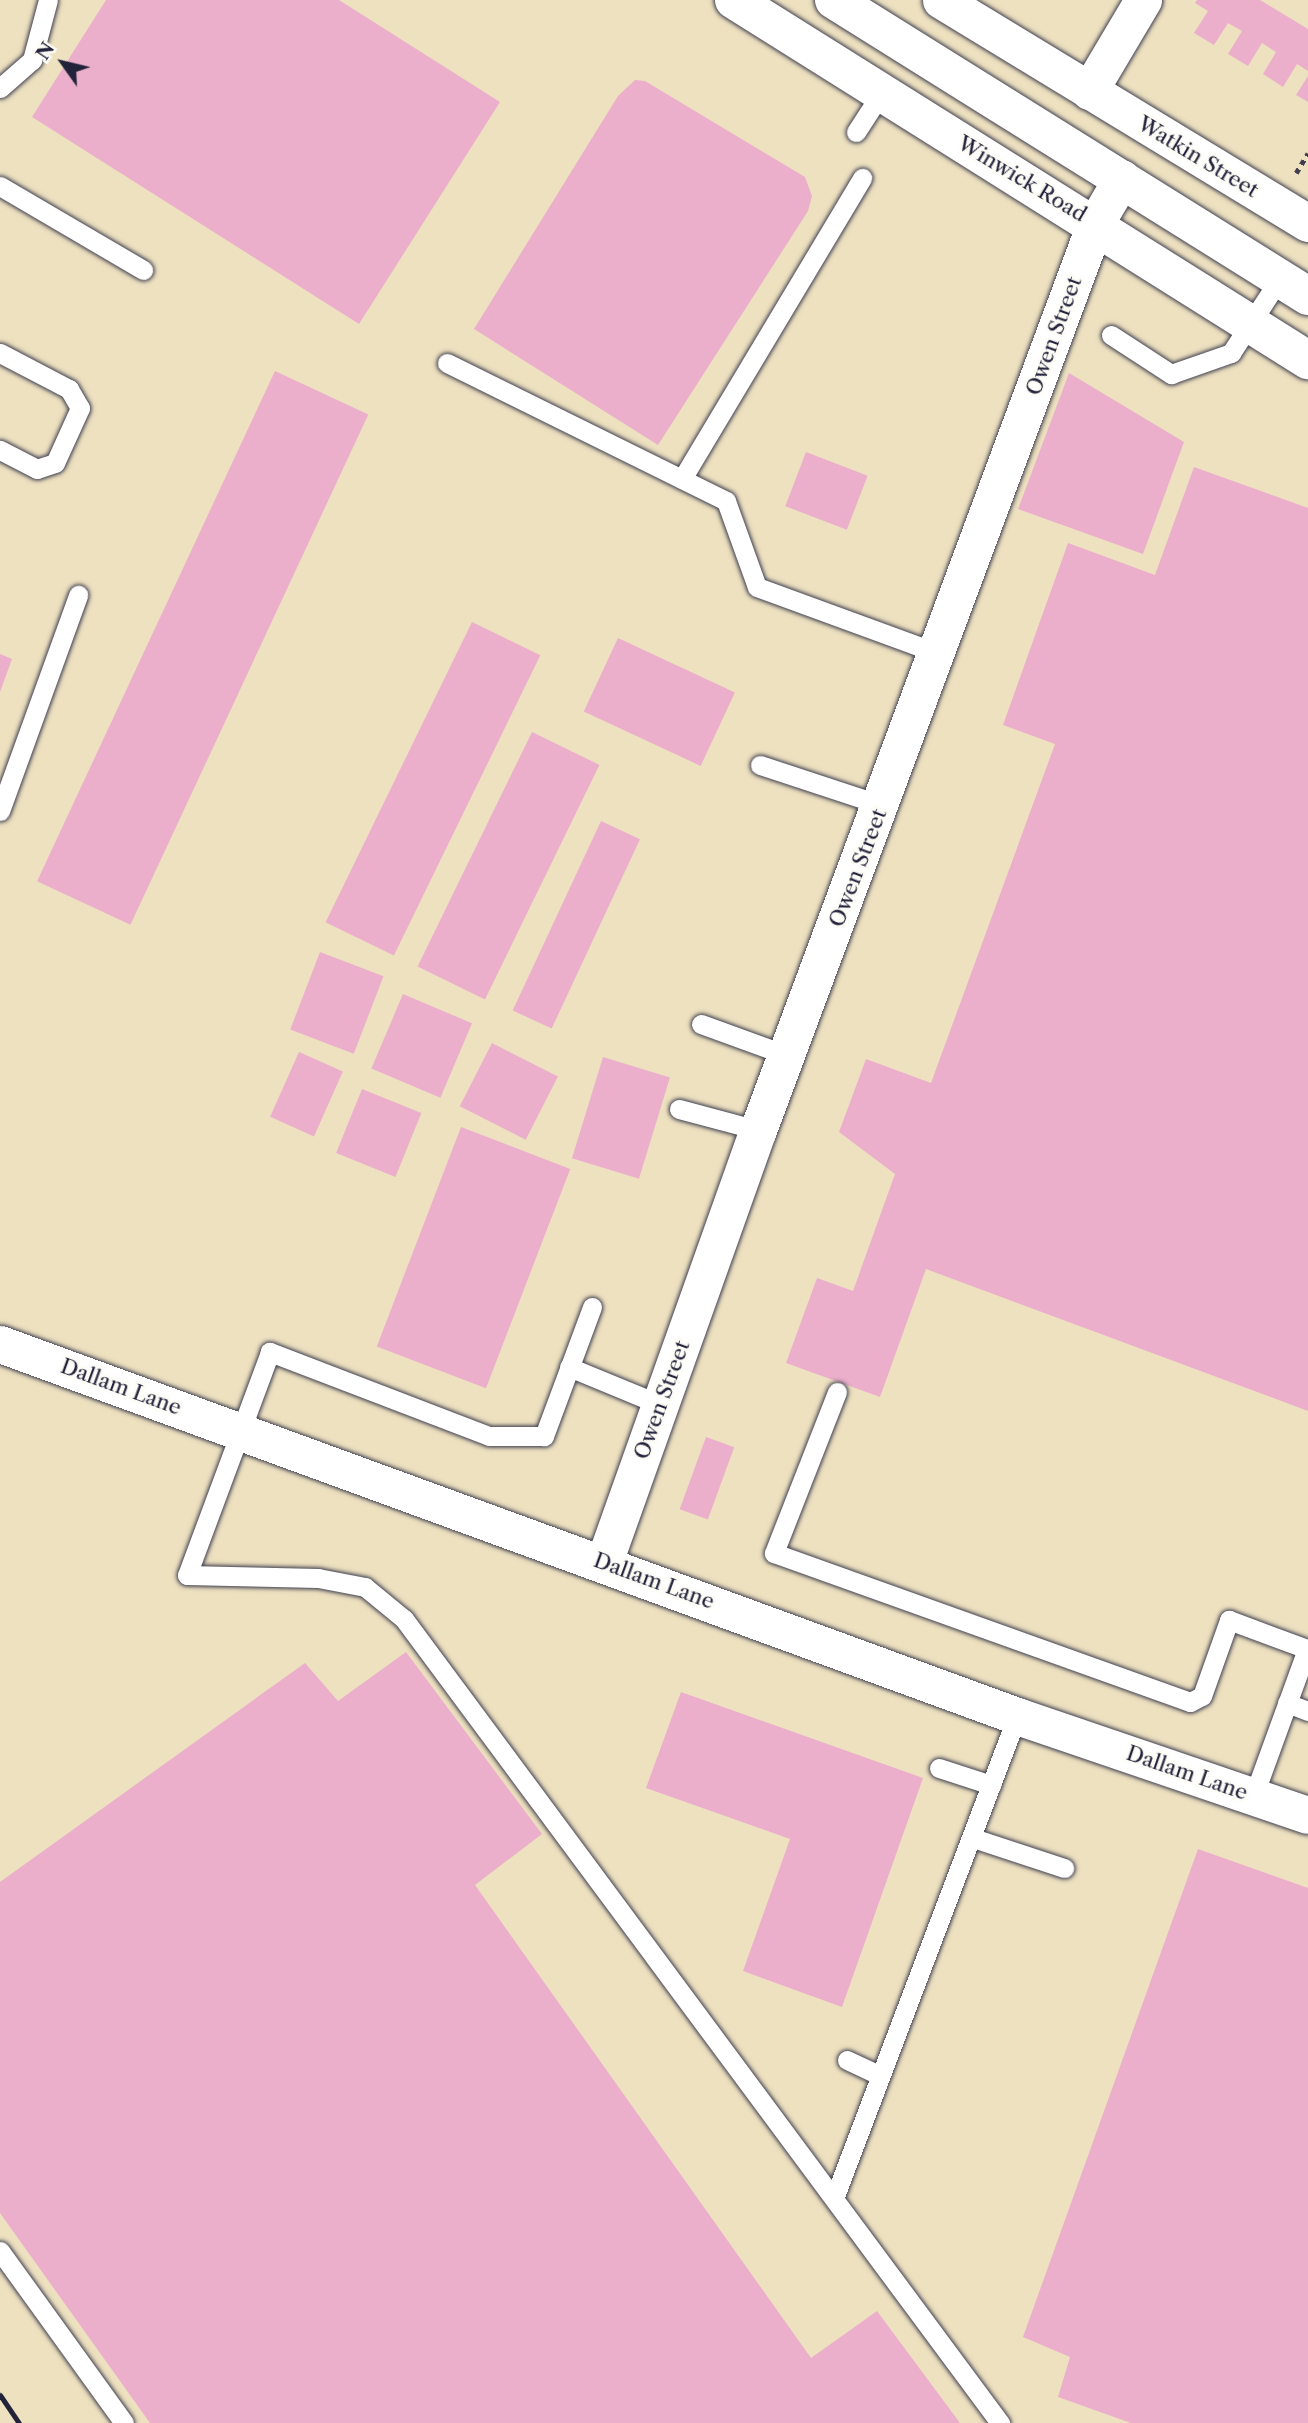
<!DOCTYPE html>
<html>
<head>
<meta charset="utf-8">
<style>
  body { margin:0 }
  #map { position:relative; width:1308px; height:2423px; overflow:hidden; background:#ede1c0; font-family:"Libre Caslon Text",serif }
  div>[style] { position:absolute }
  .building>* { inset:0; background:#ebafcb; transform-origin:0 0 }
  .path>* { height:4.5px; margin-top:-2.25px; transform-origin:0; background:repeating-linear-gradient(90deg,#403f4f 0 5px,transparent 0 10px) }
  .roads { filter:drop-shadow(0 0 2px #403f4f) drop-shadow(0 0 2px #403f4f) }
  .lane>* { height:19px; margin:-9.5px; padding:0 9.5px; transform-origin:9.5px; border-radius:9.5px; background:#fff }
  .street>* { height:37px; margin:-18.5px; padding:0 18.5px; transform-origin:18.5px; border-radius:18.5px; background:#fff }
  .highway>* { height:38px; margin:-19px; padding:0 19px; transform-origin:19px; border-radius:19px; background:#fff }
  .rail>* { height:5px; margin:-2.5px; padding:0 2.5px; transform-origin:2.5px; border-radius:2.5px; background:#22223b }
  span { translate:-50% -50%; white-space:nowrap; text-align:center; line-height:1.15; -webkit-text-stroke:6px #fdfcf7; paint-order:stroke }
  .street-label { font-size:21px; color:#22223b }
  .north { position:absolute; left:28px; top:28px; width:70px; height:70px; -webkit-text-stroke:5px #fdfcf7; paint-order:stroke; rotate:304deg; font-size:19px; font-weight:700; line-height:28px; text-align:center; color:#22223b }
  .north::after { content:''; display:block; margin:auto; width:24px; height:32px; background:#22223b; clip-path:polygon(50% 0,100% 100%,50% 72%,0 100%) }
</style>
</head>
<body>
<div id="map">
  <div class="building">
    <i style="clip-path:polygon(106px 0,339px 0,500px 102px,359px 324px,32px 117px)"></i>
    <i style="clip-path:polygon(1197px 0,1260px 0,1308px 29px,1308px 71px,1297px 64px,1283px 87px,1263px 74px,1276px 52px,1262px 43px,1248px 66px,1228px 54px,1242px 31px,1228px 23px,1214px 45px,1194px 33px,1208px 11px,1195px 3px)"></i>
    <i style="clip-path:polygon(1308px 76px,1308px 102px,1296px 95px)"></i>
    <i style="clip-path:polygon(635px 80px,645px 81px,805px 177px,812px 196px,808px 211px,658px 445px,474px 329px,618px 96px)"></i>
    <i style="left:275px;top:371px;width:103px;height:563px;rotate:25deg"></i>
    <i style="clip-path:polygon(1069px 373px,1184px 442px,1143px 554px,1018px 509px)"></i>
    <i style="left:806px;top:452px;width:66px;height:58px;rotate:21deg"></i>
    <i style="clip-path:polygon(1194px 467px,1308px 508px,1308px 1411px,926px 1269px,880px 1397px,786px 1363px,817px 1278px,853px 1291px,895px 1174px,839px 1132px,866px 1059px,931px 1083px,1055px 744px,1003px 725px,1068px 543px,1155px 575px)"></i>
    <i style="left:472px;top:622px;width:76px;height:334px;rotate:26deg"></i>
    <i style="left:618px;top:638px;width:129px;height:81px;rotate:25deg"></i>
    <i style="clip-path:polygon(0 654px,12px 659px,0 692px)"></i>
    <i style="left:532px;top:732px;width:75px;height:261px;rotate:26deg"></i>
    <i style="left:601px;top:821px;width:43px;height:209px;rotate:25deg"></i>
    <i style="left:320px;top:952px;width:68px;height:83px;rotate:21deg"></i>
    <i style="left:403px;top:994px;width:75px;height:81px;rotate:23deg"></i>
    <i style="left:492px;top:1043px;width:74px;height:71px;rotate:27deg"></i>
    <i style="left:299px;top:1052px;width:48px;height:71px;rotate:24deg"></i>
    <i style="left:603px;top:1057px;width:70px;height:106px;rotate:17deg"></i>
    <i style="left:362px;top:1089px;width:64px;height:69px;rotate:22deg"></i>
    <i style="left:461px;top:1127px;width:117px;height:235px;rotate:21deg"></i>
    <i style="left:706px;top:1437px;width:30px;height:77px;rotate:20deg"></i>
    <i style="clip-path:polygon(406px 1652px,542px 1834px,475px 1885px,811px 2358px,877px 2311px,960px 2423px,150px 2423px,0 2213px,0 1882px,305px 1663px,338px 1701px)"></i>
    <i style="clip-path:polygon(681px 1692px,923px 1778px,842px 2007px,743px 1971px,790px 1839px,646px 1788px)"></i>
    <i style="clip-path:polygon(1198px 1849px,1308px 1888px,1308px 2423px,1131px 2423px,1058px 2397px,1070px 2357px,1023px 2337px)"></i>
  </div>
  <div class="path">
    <i style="left:1296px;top:173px;width:23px;rotate:-59deg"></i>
  </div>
  <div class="roads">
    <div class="lane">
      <i style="left:0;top:88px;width:43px;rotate:-41.2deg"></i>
      <i style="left:32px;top:60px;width:62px;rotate:-75.1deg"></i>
      <i style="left:856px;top:132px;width:48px;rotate:-57deg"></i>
      <i style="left:0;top:186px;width:166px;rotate:30.4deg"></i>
      <i style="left:1111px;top:335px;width:72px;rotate:33deg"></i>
      <i style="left:1171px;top:374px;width:64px;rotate:-19.3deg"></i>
      <i style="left:1231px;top:353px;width:90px;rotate:-56.8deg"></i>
      <i style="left:0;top:353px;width:78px;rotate:27.6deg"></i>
      <i style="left:69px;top:389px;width:22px;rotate:60deg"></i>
      <i style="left:80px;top:408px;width:60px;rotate:114.4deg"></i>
      <i style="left:55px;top:463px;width:19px;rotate:162deg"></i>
      <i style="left:37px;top:469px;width:42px;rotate:-152.8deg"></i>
      <i style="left:447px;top:363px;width:311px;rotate:26.3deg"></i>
      <i style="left:726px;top:501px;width:91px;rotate:70.2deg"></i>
      <i style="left:757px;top:587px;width:192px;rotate:20.1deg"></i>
      <i style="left:682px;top:479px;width:351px;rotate:-59.1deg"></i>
      <i style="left:760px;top:765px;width:128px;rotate:18.2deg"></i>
      <i style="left:0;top:811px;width:230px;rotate:-70.1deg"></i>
      <i style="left:701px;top:1024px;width:90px;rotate:20deg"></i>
      <i style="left:679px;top:1109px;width:82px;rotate:14.9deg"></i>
      <i style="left:592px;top:1307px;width:138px;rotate:110.4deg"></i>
      <i style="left:544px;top:1436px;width:55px;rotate:180deg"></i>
      <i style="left:489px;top:1436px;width:235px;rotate:-159deg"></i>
      <i style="left:270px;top:1352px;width:238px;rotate:110.4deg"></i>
      <i style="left:187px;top:1575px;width:131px;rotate:1.3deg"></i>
      <i style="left:318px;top:1578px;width:48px;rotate:10.8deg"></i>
      <i style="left:365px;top:1587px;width:50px;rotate:39.4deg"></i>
      <i style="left:404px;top:1619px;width:1001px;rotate:53.45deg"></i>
      <i style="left:569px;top:1367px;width:100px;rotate:22.4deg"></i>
      <i style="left:837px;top:1392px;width:173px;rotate:111.4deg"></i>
      <i style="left:774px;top:1553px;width:442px;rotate:19.7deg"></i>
      <i style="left:1190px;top:1702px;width:13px;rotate:-27deg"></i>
      <i style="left:1202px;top:1696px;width:81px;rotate:-70.4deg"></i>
      <i style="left:1229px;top:1620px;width:83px;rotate:20.4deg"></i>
      <i style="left:1307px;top:1649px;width:155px;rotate:110deg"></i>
      <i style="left:1287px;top:1703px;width:22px;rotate:21deg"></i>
      <i style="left:939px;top:1768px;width:55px;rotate:18.1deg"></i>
      <i style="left:973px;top:1838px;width:96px;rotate:18.2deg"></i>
      <i style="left:847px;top:2060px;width:35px;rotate:25deg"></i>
      <i style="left:835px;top:2196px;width:513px;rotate:-69.23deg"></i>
      <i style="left:0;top:2251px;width:212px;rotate:54.2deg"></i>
    </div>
    <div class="street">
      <i style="left:941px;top:0;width:429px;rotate:31.3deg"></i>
      <i style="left:1089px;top:91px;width:106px;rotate:-59.3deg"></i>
      <i style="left:0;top:1344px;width:1083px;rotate:20.09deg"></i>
      <i style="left:1017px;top:1716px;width:307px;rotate:18.8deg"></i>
      <i style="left:604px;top:1562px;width:459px;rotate:-70.4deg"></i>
      <i style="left:758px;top:1130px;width:967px;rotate:-69.6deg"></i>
      <i style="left:1095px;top:224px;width:53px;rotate:-59.6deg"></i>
    </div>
    <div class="highway">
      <i style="left:734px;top:0;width:678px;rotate:32.1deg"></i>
      <i style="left:834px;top:0;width:559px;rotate:31.98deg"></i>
    </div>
  </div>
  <div class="rail">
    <i style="left:0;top:2395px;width:34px;rotate:56deg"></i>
  </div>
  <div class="street-label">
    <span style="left:1198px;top:157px;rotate:31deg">Watkin Street</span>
    <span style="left:1022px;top:179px;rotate:31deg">Winwick Road</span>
    <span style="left:1054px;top:336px;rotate:-70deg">Owen Street</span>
    <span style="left:858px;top:868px;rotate:-69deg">Owen Street</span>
    <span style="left:121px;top:1387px;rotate:20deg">Dallam Lane</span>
    <span style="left:662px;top:1400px;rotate:-70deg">Owen Street</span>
    <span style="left:654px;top:1581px;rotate:20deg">Dallam Lane</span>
    <span style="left:1187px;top:1773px;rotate:19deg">Dallam Lane</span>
  </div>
  <div class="north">N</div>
</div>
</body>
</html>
